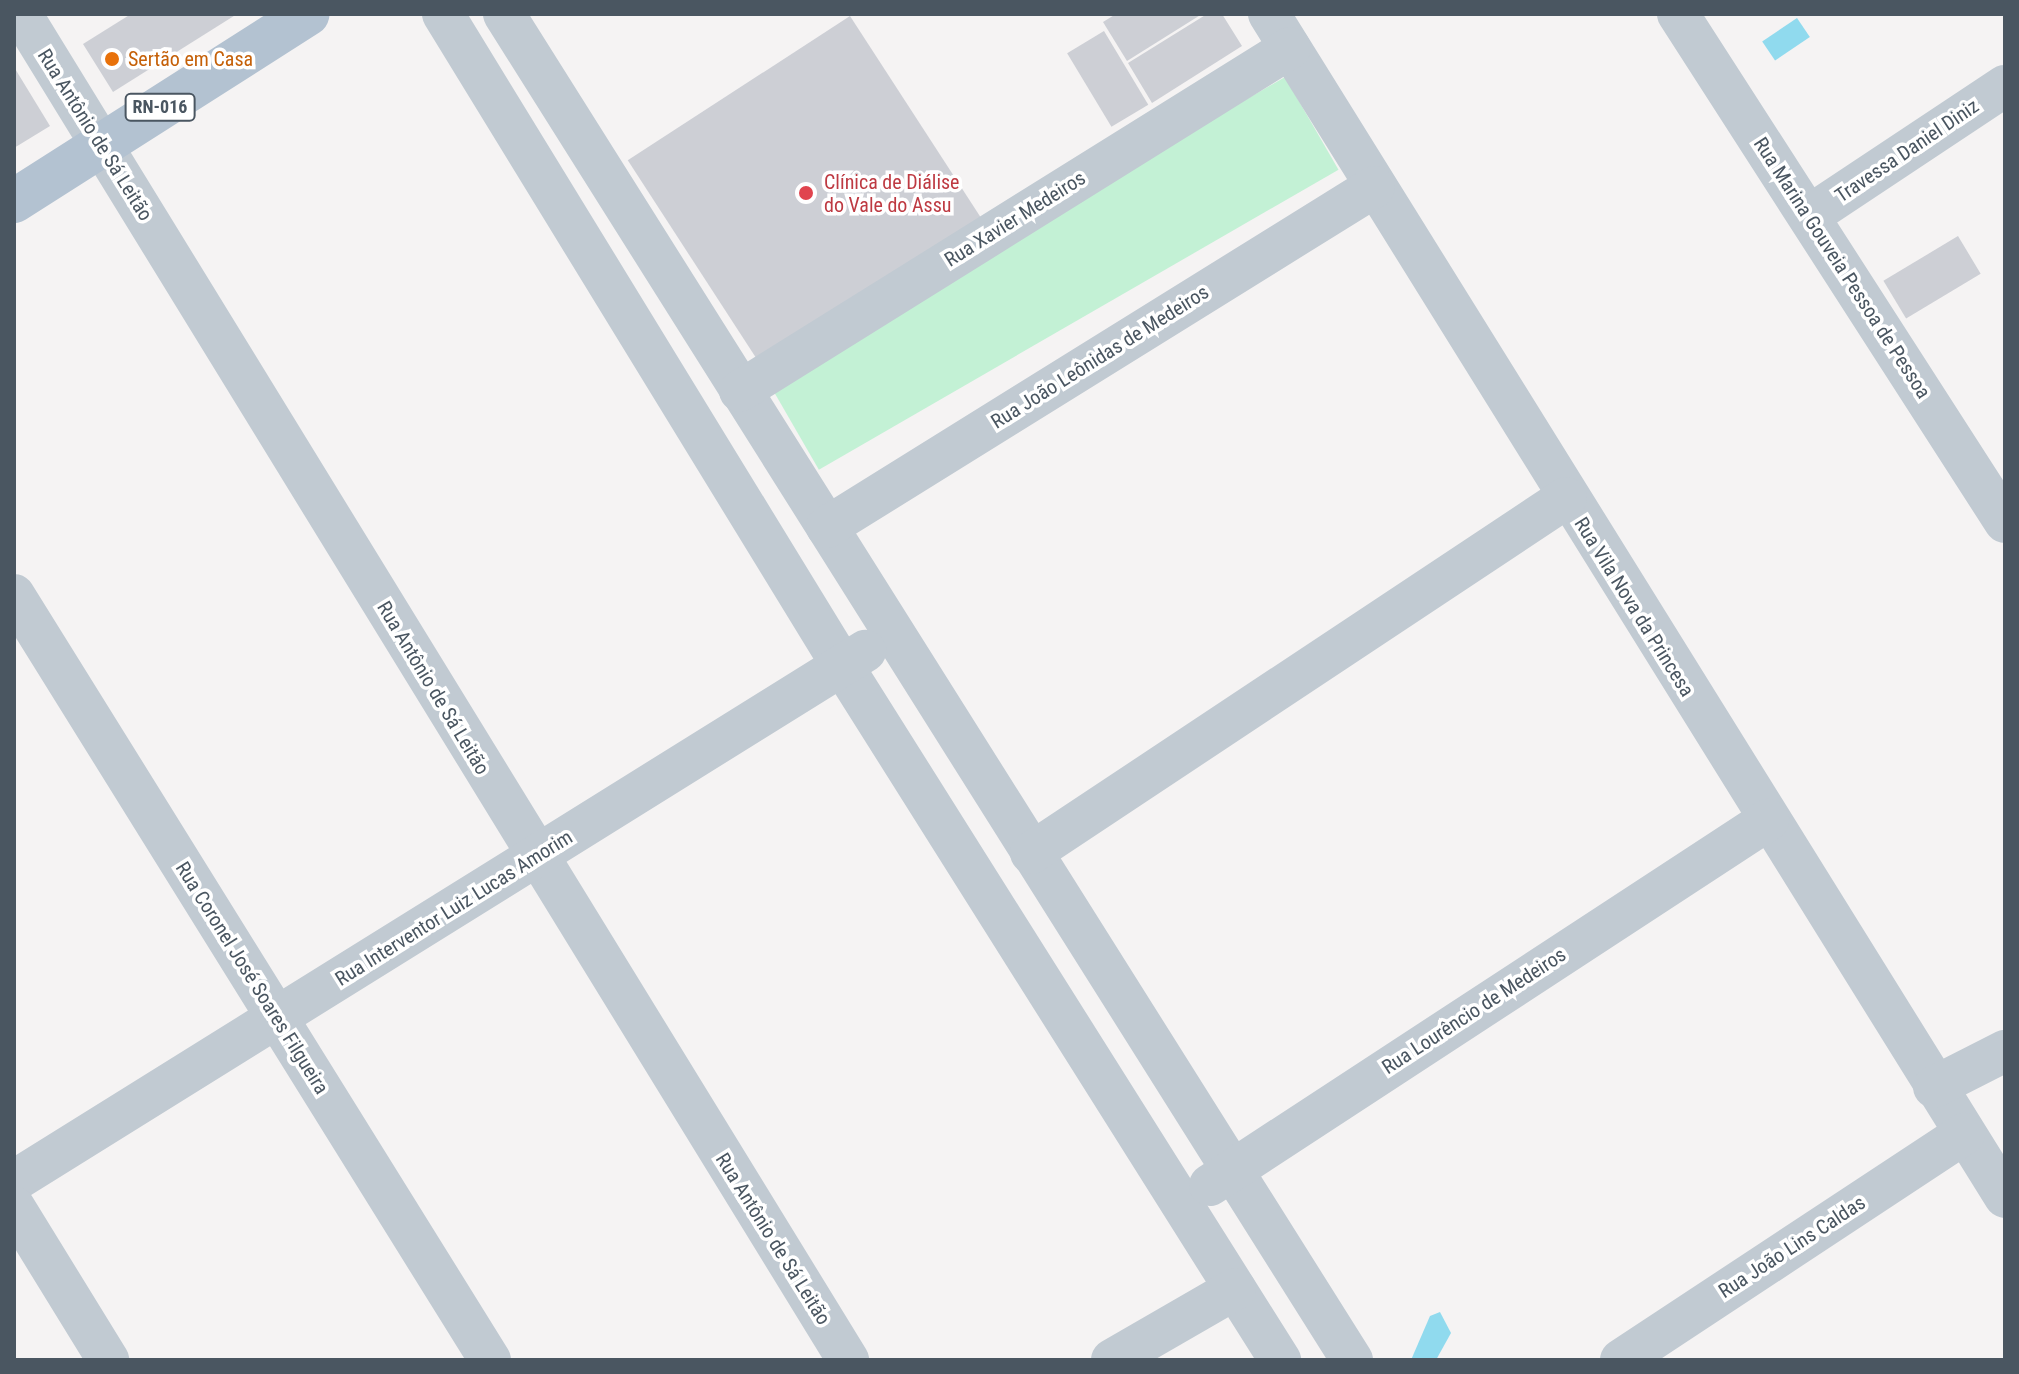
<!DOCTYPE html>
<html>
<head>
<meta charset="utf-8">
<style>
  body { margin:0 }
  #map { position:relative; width:2019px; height:1374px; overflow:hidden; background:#f5f3f3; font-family:"Roboto Condensed",sans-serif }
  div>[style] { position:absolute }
  .green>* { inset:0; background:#c3f1d5; transform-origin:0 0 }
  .water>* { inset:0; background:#90daee; transform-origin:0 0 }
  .building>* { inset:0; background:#cdcfd5; transform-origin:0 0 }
  .minor>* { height:42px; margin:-21px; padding:0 21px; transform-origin:21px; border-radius:21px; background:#c1cad2 }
  .major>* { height:44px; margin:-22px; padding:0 22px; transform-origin:22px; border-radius:22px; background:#b3c2d1 }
  .dots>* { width:22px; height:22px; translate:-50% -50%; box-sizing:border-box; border:4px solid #fff; border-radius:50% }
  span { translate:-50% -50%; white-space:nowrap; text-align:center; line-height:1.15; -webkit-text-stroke:7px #fff; paint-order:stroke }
  .shield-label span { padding:2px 6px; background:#fff; border:2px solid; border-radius:6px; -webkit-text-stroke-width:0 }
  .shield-label { font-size:18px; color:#4a5661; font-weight:700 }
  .food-label { font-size:20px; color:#c56008 }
  .left { translate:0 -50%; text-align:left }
  .street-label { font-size:20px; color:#4a5661 }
  .health-label { font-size:20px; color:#be3a42 }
  .frame { position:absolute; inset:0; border:16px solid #4a5661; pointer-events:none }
</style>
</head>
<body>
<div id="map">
  <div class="green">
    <i style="left:1285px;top:77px;width:107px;height:600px;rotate:60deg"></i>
  </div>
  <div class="water">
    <i style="left:1797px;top:18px;width:23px;height:42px;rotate:56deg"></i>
    <i style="clip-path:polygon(1440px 1312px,1451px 1333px,1436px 1360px,1411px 1360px,1430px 1316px)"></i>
  </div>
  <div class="building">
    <i style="clip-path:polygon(131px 14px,237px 14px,113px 92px,83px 44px)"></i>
    <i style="clip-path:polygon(1116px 14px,1202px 14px,1127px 61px,1103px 22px)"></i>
    <i style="clip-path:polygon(1207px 14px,1222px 14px,1242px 46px,1152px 103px,1128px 63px)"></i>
    <i style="left:850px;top:16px;width:250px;height:265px;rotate:57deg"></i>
    <i style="left:1104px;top:31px;width:86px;height:43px;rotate:59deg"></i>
    <i style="clip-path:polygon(14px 67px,50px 126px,14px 148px)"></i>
    <i style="left:1958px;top:236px;width:44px;height:87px;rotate:59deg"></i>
  </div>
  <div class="minor">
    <i style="left:21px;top:14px;width:1580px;rotate:58.43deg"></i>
    <i style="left:443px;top:14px;width:764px;rotate:58.5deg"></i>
    <i style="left:842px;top:665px;width:822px;rotate:57.78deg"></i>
    <i style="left:504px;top:14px;width:1591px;rotate:57.79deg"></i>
    <i style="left:1269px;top:14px;width:1393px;rotate:58.11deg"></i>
    <i style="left:1678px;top:14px;width:604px;rotate:57.23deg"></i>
    <i style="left:1809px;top:216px;width:235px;rotate:-33.6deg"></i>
    <i style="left:740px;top:391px;width:648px;rotate:-31.95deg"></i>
    <i style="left:827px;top:527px;width:644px;rotate:-31.86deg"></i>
    <i style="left:14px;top:595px;width:901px;rotate:58.11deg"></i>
    <i style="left:1031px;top:853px;width:642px;rotate:-33.57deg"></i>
    <i style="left:1934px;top:1087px;width:80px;rotate:-26.9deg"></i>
    <i style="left:14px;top:1181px;width:1003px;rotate:-31.91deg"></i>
    <i style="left:1210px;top:1185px;width:667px;rotate:-33.19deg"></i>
    <i style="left:14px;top:1207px;width:180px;rotate:58.4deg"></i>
    <i style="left:1112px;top:1360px;width:142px;rotate:-30deg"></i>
    <i style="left:1621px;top:1360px;width:411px;rotate:-33.4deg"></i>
  </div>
  <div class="major">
    <i style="left:14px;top:201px;width:348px;rotate:-32.5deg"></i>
  </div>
  <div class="dots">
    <i style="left:112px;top:59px;background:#e8710a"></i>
    <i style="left:806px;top:193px;background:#e0444e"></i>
  </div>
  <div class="shield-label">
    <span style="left:160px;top:107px">RN-016</span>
  </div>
  <div class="food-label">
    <span class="left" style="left:128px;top:59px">Sertão em Casa</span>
  </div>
  <div class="street-label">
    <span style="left:95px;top:135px;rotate:58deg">Rua Antônio de Sá Leitão</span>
    <span style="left:1907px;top:151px;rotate:-34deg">Travessa Daniel Diniz</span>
    <span style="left:1015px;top:219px;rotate:-32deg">Rua Xavier Medeiros</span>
    <span style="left:1842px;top:268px;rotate:57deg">Rua Marina Gouveia Pessoa de Pessoa</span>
    <span style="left:1100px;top:357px;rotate:-32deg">Rua João Leônidas de Medeiros</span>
    <span style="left:1634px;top:607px;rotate:58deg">Rua Vila Nova da Princesa</span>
    <span style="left:433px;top:688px;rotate:59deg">Rua Antônio de Sá Leitão</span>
    <span style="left:454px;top:908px;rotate:-32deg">Rua Interventor Luiz Lucas Amorim</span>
    <span style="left:252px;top:978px;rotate:58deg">Rua Coronel José Soares Filgueira</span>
    <span style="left:1474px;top:1011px;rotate:-33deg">Rua Lourêncio de Medeiros</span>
    <span style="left:773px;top:1239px;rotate:58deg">Rua Antônio de Sá Leitão</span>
    <span style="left:1792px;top:1247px;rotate:-33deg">Rua João Lins Caldas</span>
  </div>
  <div class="health-label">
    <span class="left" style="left:824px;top:194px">Clínica de Diálise<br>do Vale do Assu</span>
  </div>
  <div class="frame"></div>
</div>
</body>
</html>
